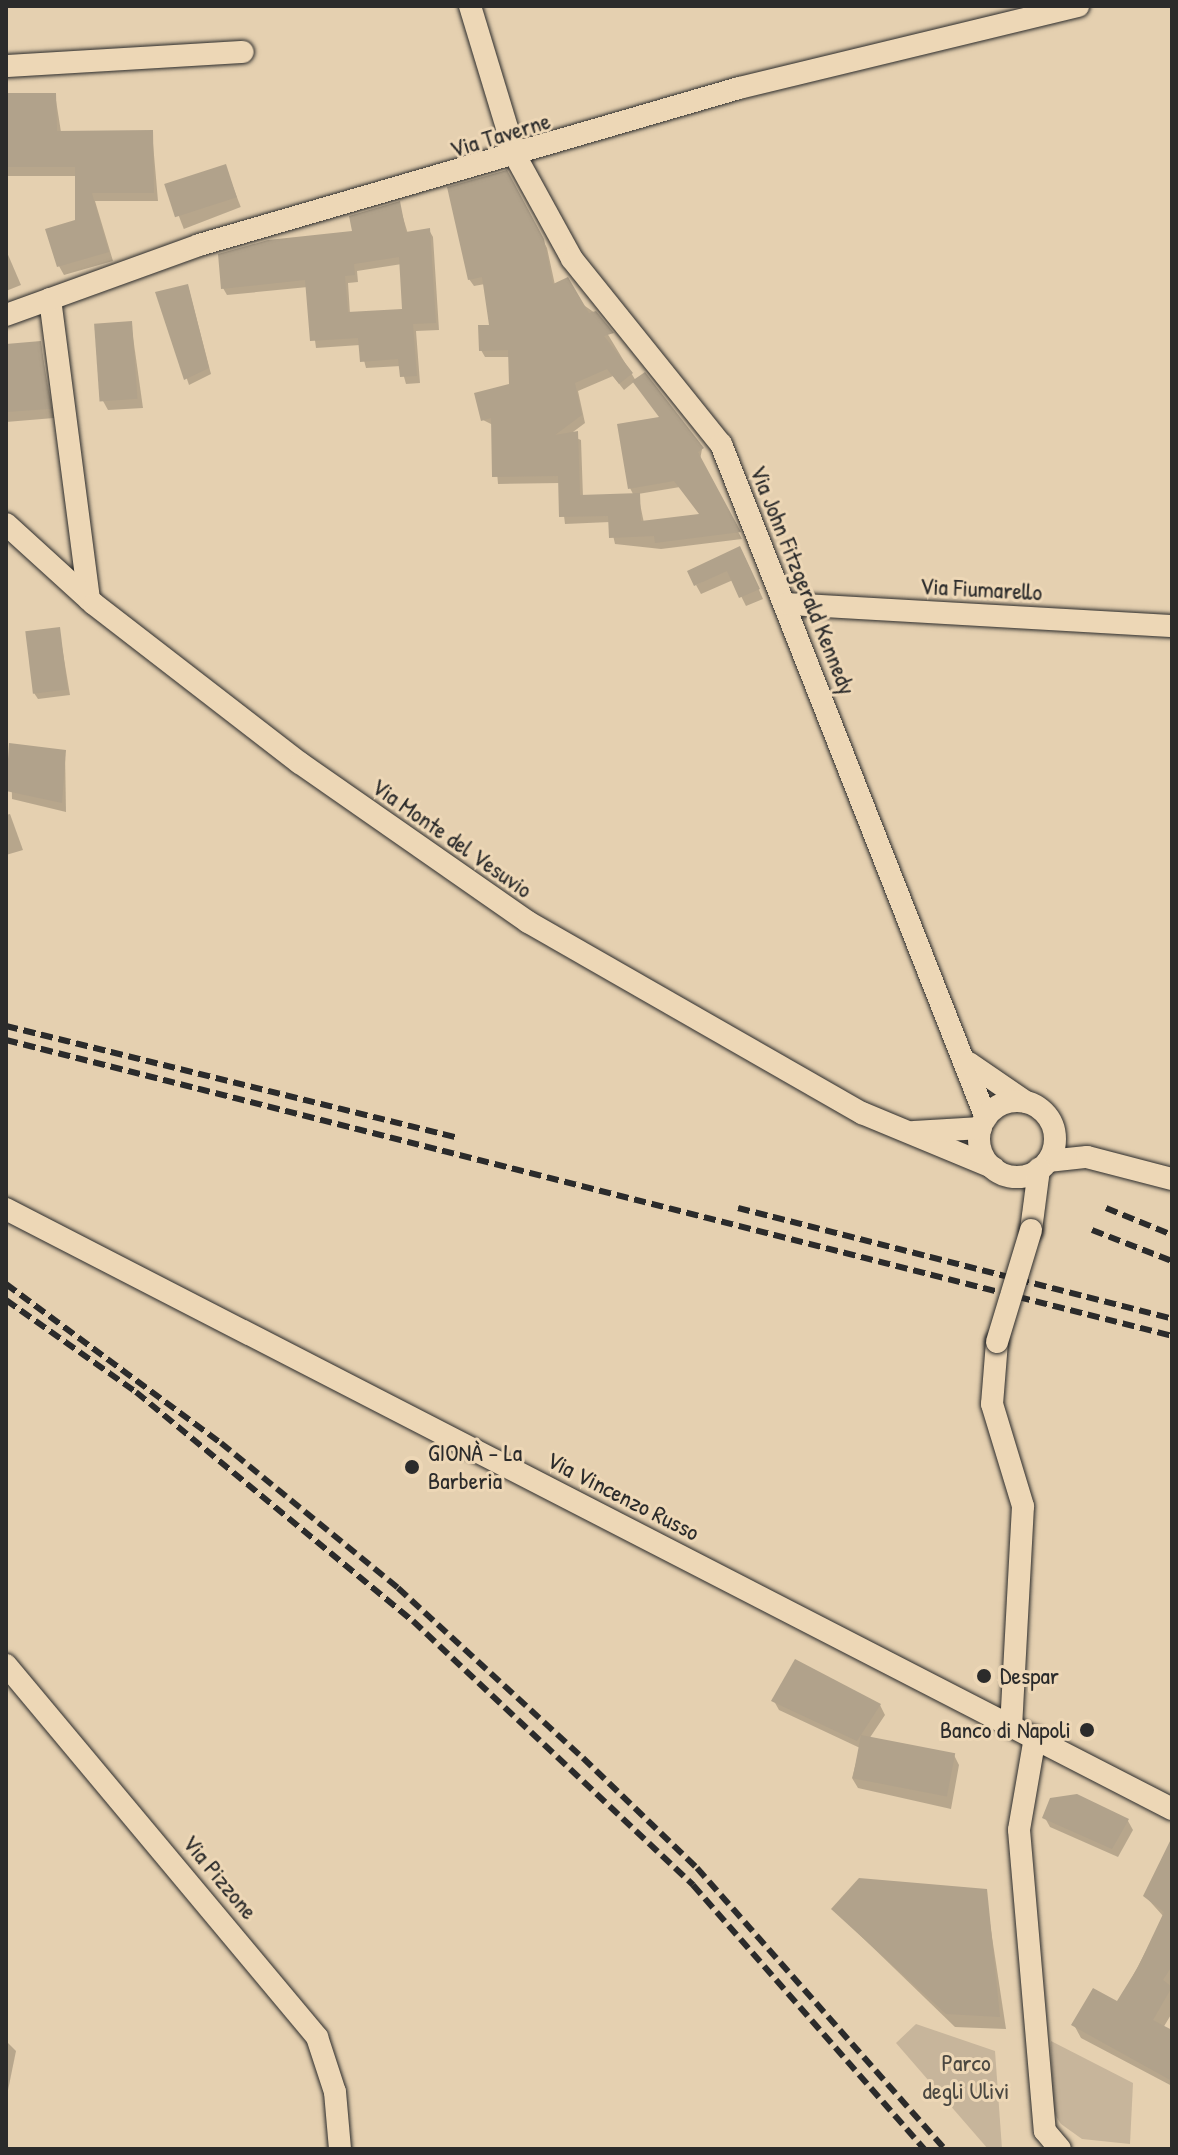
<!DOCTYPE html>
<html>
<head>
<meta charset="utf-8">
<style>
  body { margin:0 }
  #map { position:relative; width:1178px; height:2155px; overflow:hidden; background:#e5d0b0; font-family:"Patrick Hand",sans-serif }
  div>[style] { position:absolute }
  .green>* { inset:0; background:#c7b59b }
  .shadow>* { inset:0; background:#0003; transform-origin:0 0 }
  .building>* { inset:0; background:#b1a28b; transform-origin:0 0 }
  .roads { filter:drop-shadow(0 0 2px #2b2b2b) drop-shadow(0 0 2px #2b2b2b) }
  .street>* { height:22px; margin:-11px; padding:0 11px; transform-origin:11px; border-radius:11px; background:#edd7b6 }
  .street>.ring { margin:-11px; padding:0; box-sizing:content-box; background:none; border:22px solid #edd7b6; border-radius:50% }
  .rail>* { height:6px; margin-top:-3px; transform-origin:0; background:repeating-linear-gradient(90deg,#2b2b2b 0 12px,transparent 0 18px) }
  .bridges { filter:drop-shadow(0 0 2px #2b2b2b) drop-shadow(0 0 2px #2b2b2b) }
  .street-bridge>* { height:22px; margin:-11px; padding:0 11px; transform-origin:11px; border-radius:11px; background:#edd7b6 }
  .dots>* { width:22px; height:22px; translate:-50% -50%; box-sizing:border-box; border:4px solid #edd7b6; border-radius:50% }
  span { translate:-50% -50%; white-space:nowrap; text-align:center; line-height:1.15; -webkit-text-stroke:6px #edd7b6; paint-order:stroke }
  .street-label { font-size:24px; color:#2b2b2b }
  .poi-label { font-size:24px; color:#2b2b2b }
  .left { translate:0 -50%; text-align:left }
  .right { translate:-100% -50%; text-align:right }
  .park-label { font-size:24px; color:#4a4741 }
  .frame { position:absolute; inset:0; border:8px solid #2b2b2b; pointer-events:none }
</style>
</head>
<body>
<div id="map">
  <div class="green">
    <i style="clip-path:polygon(916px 2024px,995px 2051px,1002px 2149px,988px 2149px,896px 2043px)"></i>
    <i style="clip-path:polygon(1051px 2041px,1133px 2083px,1130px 2144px,1082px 2139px,1061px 2124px,1052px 2110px)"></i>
  </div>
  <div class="shadow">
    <i style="clip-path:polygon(6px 93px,55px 94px,61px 132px,152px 132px,158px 201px,95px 201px,113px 261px,64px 275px,59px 266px,77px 221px,77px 176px,6px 176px)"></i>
    <i style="left:225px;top:166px;width:44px;height:61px;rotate:69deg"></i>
    <i style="clip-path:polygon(evenodd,506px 172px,547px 248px,555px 285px,595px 313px,636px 381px,702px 449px,700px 460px,742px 539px,661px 549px,615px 544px,610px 522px,565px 524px,560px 483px,498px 484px,493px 425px,483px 420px,511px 385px,510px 357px,485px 357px,481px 350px,492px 327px,485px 284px,474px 286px,469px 279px,506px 172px,613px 376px,624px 390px,635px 381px,661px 419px,630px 488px,634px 496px,583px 497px,581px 440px,569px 435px,585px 423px,578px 391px,613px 376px,506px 172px,680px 487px,702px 516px,644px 523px,638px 494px,680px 487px)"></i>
    <i style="clip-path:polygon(evenodd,399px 204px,408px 234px,429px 230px,433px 237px,439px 330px,416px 331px,420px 383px,406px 384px,401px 366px,366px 368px,360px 345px,316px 348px,308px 287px,227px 295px,223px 288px,355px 233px,399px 204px,402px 264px,404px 310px,350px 314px,348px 283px,358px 282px,357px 271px,402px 264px)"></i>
    <i style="clip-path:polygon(6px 250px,21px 285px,6px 291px)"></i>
    <i style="clip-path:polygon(188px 286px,211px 374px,189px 385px,158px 294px)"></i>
    <i style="clip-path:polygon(131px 323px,143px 408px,108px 410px,103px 401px)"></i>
    <i style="clip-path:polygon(40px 343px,54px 418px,6px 422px,6px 346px)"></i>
    <i style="clip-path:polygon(745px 558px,763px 599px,746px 606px,733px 580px,701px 594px,696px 585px)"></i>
    <i style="clip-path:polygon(59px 629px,70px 695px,38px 699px,34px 693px)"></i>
    <i style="clip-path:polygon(11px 745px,65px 752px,66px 812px,12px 799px)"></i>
    <i style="clip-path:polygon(10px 814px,23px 850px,6px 855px,6px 815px)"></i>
    <i style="clip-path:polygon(774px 1701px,880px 1705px,885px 1715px,869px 1739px,954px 1755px,959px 1765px,951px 1809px,858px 1788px,852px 1778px,860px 1748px,779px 1710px)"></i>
    <i style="clip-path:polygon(1045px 1818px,1128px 1821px,1133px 1830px,1118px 1857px,1050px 1827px)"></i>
    <i style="clip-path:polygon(1172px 1870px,1172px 2013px,1163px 2028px,1172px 2032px,1172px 2086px,1081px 2038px,1074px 2025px,1118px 2004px,1164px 1917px,1145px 1896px)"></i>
    <i style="clip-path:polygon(985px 1891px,1006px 2029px,955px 2027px,833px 1909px)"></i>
    <i style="clip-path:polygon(6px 2041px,16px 2051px,6px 2100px)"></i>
  </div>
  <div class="building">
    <i style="clip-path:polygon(6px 93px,56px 93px,57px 131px,153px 130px,154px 193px,92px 193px,109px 252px,57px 267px,45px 229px,75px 220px,75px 167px,6px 167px)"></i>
    <i style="left:226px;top:164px;width:35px;height:65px;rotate:72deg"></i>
    <i style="clip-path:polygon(507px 170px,544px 239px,553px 284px,568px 277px,589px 313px,596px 311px,614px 333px,604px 336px,633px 373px,619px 384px,607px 369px,575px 383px,582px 415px,555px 435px,578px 431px,580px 495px,640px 493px,641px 521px,699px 514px,674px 481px,628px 489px,617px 424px,659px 417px,632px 381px,645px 372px,704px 448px,698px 452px,741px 532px,655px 543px,654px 536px,609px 538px,608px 516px,559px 517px,558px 476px,492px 477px,491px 418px,481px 421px,474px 393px,509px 384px,508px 350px,479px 351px,478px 325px,489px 325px,482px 277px,468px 280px,447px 187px)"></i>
    <i style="clip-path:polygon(evenodd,400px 201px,406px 232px,430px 228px,436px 323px,413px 324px,417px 376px,400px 377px,398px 359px,360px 362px,358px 338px,310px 341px,305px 280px,221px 289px,218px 254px,268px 240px,352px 231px,349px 216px,400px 201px,399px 257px,402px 309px,348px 312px,345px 276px,355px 275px,354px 264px,399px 257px)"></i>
    <i style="clip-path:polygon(188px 284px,209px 368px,184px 380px,155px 292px)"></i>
    <i style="left:132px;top:321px;width:78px;height:38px;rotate:86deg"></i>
    <i style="clip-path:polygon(41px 341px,50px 409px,6px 412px,6px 344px)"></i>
    <i style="clip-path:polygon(740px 546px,760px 589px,739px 598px,727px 571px,694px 586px,687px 571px)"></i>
    <i style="left:60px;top:627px;width:63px;height:35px;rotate:83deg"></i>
    <i style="clip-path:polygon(9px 743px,66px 750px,62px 803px,6px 791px)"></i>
    <i style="clip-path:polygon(795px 1659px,881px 1704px,857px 1741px,771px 1701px)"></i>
    <i style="left:861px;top:1735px;width:96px;height:44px;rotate:11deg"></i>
    <i style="clip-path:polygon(1077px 1794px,1129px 1819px,1112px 1849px,1042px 1818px,1050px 1798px)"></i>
    <i style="clip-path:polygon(1172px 1837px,1172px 1966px,1163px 1980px,1172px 1987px,1153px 2020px,1172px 2030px,1172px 2081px,1071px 2025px,1093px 1988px,1117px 2001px,1138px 1967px,1164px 1912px,1143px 1896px)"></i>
    <i style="clip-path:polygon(859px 1878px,987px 1889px,1000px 2017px,946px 2014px,831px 1909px)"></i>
  </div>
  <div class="roads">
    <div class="street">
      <i style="left:470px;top:6px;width:158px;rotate:73.1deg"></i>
      <i style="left:516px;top:157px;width:116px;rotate:61.2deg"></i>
      <i style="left:572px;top:259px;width:238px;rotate:51.2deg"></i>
      <i style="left:721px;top:444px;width:724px;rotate:68.54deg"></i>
      <i style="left:6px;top:66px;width:237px;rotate:-3.4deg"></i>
      <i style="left:50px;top:299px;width:303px;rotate:82.6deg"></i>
      <i style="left:6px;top:315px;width:205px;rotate:-19.9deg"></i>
      <i style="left:199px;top:245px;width:562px;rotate:-16.21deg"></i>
      <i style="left:739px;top:88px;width:349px;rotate:-13.6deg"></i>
      <i style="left:6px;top:524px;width:119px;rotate:42.3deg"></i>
      <i style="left:94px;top:604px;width:260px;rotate:37.7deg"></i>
      <i style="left:300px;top:763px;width:278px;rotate:34.9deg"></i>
      <i style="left:528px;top:922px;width:385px;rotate:29.8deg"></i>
      <i style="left:862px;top:1113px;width:143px;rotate:22.6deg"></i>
      <i style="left:788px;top:604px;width:385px;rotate:3.3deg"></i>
      <i style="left:969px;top:1063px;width:69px;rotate:34.4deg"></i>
      <i class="ring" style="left:979px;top:1101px;width:54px;height:54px"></i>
      <i style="left:914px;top:1132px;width:67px;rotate:-3.4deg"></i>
      <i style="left:1048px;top:1161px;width:39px;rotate:-6deg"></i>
      <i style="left:1087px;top:1157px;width:88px;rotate:14.5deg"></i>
      <i style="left:6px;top:1209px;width:1311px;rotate:27.23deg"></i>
      <i style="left:1031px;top:1230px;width:62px;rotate:-82.5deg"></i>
      <i style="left:997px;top:1342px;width:62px;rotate:94.6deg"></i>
      <i style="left:992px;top:1404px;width:107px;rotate:73.1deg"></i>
      <i style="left:1023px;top:1506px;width:219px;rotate:93.1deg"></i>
      <i style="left:6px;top:1665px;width:485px;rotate:50.1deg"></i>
      <i style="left:317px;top:2037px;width:58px;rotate:71.9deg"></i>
      <i style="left:335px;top:2092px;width:57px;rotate:85deg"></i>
      <i style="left:1035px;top:1737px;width:94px;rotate:99.8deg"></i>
      <i style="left:1019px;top:1830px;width:302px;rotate:85.1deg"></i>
      <i style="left:1045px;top:2131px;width:23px;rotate:50deg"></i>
    </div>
  </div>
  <div class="rail">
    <i style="left:6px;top:1026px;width:467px;rotate:13.9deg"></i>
    <i style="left:6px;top:1040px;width:1203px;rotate:14.24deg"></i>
    <i style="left:738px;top:1208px;width:448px;rotate:14.3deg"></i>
    <i style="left:1106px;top:1208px;width:71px;rotate:22.2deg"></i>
    <i style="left:1092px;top:1230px;width:86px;rotate:21.2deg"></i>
    <i style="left:6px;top:1284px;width:267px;rotate:36.5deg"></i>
    <i style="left:221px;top:1443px;width:229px;rotate:39.3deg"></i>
    <i style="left:398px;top:1588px;width:251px;rotate:42.6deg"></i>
    <i style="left:583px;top:1758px;width:158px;rotate:44deg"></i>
    <i style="left:697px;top:1868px;width:375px;rotate:48.6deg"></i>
    <i style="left:6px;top:1300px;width:159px;rotate:35.3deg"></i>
    <i style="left:136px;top:1392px;width:359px;rotate:39.6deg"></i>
    <i style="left:413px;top:1621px;width:385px;rotate:43.3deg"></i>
    <i style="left:693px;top:1885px;width:351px;rotate:48.8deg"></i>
  </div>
  <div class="bridges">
    <div class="street-bridge">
      <i style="left:997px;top:1342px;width:117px;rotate:-73.1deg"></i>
    </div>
  </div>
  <div class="dots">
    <i style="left:412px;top:1467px;background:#2b2b2b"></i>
    <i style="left:984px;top:1676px;background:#2b2b2b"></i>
    <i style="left:1087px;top:1730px;background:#2b2b2b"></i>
  </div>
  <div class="street-label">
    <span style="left:500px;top:135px;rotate:-17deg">Via Taverne</span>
    <span style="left:803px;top:580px;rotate:68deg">Via John Fitzgerald Kennedy</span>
    <span style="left:981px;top:589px;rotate:3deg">Via Fiumarello</span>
    <span style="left:452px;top:838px;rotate:35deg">Via Monte del Vesuvio</span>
    <span style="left:623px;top:1496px;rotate:27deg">Via Vincenzo Russo</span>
    <span style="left:220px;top:1877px;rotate:50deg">Via Pizzone</span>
  </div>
  <div class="poi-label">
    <span class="left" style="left:428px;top:1467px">GIONÀ - La<br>Barberia</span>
    <span class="left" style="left:1000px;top:1676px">Despar</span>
    <span class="right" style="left:1071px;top:1730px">Banco di Napoli</span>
  </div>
  <div class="park-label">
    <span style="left:966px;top:2077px">Parco<br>degli Ulivi</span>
  </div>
  <div class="frame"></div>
</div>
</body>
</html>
